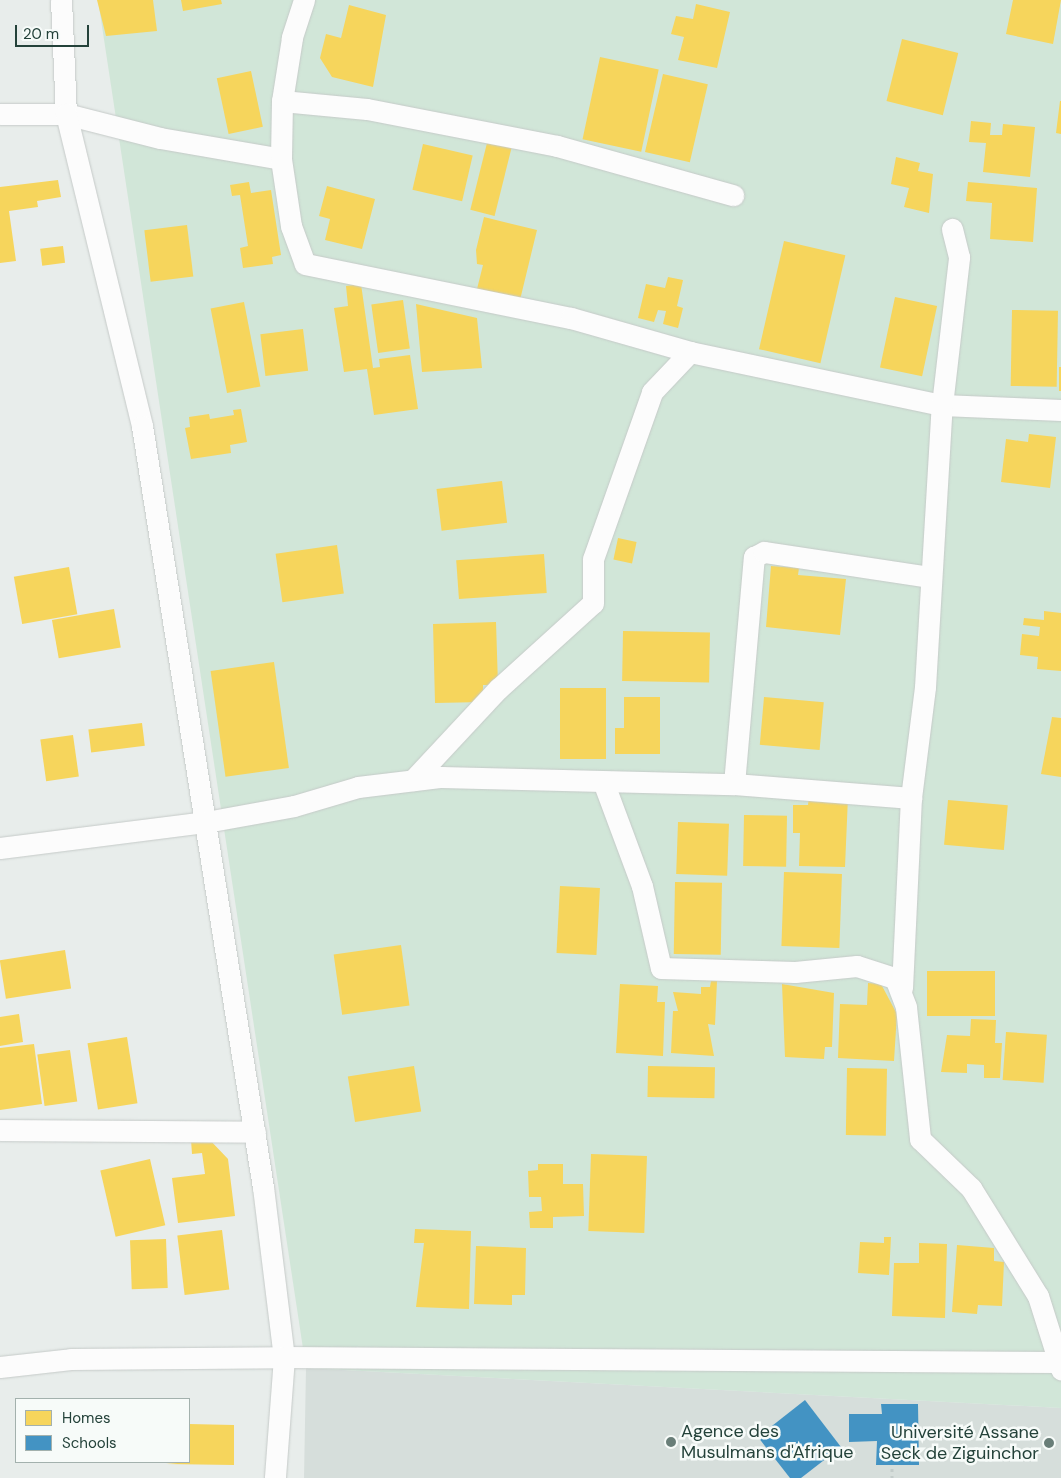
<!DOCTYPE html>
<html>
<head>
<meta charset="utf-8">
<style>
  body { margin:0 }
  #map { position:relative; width:1061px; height:1478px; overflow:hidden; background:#e8edeb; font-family:"DM Sans",sans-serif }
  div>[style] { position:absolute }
  .built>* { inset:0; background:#d6dedb }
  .green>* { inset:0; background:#d1e6d8 }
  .homes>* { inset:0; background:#f6d55c; transform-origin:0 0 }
  .schools>* { inset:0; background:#4393c3 }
  .path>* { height:3px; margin-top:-1.5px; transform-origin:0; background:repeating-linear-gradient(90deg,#c3ccca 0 2.5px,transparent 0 6.5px) }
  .roads { filter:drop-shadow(0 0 1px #c5cac8) drop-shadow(0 0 1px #c5cac8) }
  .minor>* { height:21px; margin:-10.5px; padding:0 10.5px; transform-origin:10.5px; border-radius:10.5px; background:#fcfcfc }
  .dots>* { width:14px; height:14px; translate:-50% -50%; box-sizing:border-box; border:2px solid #f7fbf9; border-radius:50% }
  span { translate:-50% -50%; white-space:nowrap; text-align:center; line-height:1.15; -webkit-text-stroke:5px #f7fbf9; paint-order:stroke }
  .poi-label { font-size:18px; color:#24423a }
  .left { translate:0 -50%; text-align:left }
  .right { translate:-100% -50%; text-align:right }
  .legend { position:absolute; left:15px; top:1398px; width:175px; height:65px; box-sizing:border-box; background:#f7fbf9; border:1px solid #a3b1ad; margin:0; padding:6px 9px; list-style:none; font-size:15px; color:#24423a }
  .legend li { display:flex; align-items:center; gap:10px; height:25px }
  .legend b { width:25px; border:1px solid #a3b1ad }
  .scale { position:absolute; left:15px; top:25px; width:74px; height:22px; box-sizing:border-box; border:2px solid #24423a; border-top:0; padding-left:6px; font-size:15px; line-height:18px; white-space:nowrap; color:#24423a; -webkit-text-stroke:4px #f7fbf9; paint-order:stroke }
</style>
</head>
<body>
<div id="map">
  <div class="built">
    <i style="clip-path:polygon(306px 1368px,1061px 1408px,1061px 1478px,304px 1478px)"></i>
  </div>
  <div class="green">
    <i style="clip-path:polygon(98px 0,1061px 0,1061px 1408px,306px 1368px)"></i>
  </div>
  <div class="homes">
    <i style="clip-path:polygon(97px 0,153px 0,157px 31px,106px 36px)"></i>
    <i style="clip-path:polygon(181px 0,221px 0,222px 4px,183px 11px)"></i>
    <i style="clip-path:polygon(1013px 0,1061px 0,1053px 44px,1006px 34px)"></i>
    <i style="clip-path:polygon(696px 4px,730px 12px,717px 68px,678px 60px,684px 37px,671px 34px,676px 16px,693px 19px)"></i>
    <i style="clip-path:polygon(349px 5px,386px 15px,373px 87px,332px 77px,320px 58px,326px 34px,341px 38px)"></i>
    <i style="left:902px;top:39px;width:58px;height:64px;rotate:14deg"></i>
    <i style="left:600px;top:57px;width:60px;height:84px;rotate:12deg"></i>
    <i style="left:251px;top:71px;width:57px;height:35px;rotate:78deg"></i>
    <i style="left:663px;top:74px;width:46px;height:80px;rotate:13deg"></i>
    <i style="clip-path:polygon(1060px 101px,1061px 101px,1061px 134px,1056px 133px)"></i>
    <i style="clip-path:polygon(971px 121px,991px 123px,990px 135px,1002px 135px,1003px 124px,1035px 127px,1030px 177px,983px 172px,986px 143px,969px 142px)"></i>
    <i style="left:488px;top:139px;width:25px;height:73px;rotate:14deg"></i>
    <i style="left:423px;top:144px;width:51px;height:47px;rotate:13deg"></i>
    <i style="clip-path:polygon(896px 157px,920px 163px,918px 171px,933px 174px,929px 213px,904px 207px,909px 188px,891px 184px)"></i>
    <i style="clip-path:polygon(58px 180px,61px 197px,37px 201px,38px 207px,9px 211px,16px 261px,0 263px,0 187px)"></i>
    <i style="clip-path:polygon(249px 182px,251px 193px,271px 190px,281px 255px,272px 257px,273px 264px,243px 268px,240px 248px,248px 246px,240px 195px,232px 196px,230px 185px)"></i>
    <i style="clip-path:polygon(968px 182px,1037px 188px,1033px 242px,990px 239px,992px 203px,966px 201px)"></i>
    <i style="clip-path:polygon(327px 186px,375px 199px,362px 249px,325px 240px,330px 219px,319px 216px)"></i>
    <i style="clip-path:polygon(484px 217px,537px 230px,520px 300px,477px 289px,483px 265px,477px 264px,476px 250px)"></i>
    <i style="left:187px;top:225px;width:52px;height:43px;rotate:83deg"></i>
    <i style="left:784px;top:241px;width:63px;height:111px;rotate:13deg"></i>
    <i style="left:63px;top:246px;width:17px;height:23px;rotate:83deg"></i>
    <i style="clip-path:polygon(668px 277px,683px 280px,677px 306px,683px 308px,678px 328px,663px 324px,666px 311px,658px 310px,654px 322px,638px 318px,646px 284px,665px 288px)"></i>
    <i style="clip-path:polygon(361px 284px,373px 368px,380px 367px,379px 359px,410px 355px,418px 409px,374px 415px,367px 369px,344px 372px,334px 308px,348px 306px,346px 286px)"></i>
    <i style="left:895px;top:297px;width:43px;height:72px;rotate:12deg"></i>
    <i style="left:403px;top:300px;width:49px;height:32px;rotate:82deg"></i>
    <i style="left:244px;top:302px;width:86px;height:34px;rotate:79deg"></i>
    <i style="clip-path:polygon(416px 304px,477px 318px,482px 368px,422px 372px)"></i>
    <i style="left:1012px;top:310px;width:46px;height:76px;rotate:1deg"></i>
    <i style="left:303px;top:329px;width:42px;height:43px;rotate:83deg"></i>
    <i style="left:1059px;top:367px;width:2px;height:24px"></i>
    <i style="clip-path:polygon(241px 409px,247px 442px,230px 445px,231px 453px,191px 459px,185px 428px,190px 427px,189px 417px,209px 414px,210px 419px,234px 415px,233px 410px)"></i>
    <i style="clip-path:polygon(1029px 434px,1056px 437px,1050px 488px,1001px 482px,1006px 439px,1028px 442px)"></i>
    <i style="left:502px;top:481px;width:42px;height:66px;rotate:83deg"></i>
    <i style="left:618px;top:538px;width:19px;height:22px;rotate:12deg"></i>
    <i style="left:337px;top:545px;width:49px;height:62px;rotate:82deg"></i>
    <i style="left:544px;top:554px;width:39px;height:88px;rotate:86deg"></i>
    <i style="clip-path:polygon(771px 566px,799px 568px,798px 575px,846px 579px,840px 635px,766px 627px)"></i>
    <i style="left:69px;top:567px;width:48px;height:56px;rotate:80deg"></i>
    <i style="left:114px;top:609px;width:39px;height:63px;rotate:80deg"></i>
    <i style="clip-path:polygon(1044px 611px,1061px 613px,1061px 671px,1037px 669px,1038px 657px,1020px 655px,1022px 634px,1039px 636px,1040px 627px,1023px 625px,1024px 618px,1044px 620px)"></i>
    <i style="clip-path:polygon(496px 622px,498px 685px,483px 685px,483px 702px,435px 703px,433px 624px)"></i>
    <i style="left:623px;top:631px;width:87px;height:50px;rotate:1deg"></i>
    <i style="left:274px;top:662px;width:107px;height:64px;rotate:82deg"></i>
    <i style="left:560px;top:688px;width:46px;height:71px"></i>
    <i style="clip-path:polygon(624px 697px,660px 697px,660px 754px,615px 754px,615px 728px,624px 728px)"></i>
    <i style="left:764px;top:697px;width:60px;height:48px;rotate:5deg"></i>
    <i style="clip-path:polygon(1052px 717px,1061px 718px,1061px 777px,1041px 774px)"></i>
    <i style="left:142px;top:723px;width:23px;height:54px;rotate:83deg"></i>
    <i style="left:73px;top:735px;width:42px;height:33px;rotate:82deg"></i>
    <i style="clip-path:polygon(809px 796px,848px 797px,845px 867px,799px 866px,800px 833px,793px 833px,793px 805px,808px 805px)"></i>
    <i style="left:948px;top:800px;width:60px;height:45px;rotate:5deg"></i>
    <i style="left:744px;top:815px;width:43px;height:51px;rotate:1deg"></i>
    <i style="left:678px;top:822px;width:51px;height:52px;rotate:2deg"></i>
    <i style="left:784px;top:872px;width:58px;height:74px;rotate:2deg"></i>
    <i style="left:675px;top:882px;width:47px;height:72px;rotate:1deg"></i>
    <i style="left:560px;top:886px;width:40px;height:67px;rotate:3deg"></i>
    <i style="left:401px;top:945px;width:61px;height:68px;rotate:82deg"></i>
    <i style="left:65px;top:950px;width:39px;height:66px;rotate:81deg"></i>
    <i style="left:927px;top:971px;width:68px;height:45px"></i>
    <i style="clip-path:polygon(711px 981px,717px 981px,715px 1025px,708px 1024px,714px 1056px,671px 1053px,673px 1011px,678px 1011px,673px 992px,701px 994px,701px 987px,710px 987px)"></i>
    <i style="clip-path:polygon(868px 983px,881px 984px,897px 1014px,894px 1061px,838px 1058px,840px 1004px,867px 1005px)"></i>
    <i style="clip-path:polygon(620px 984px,658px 986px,657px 1002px,665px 1002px,663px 1056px,616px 1053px)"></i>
    <i style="clip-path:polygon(782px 984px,834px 993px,832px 1047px,825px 1047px,824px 1059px,785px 1057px)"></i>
    <i style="clip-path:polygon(19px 1014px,23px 1042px,0 1046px,0 1017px)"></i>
    <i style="clip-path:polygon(971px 1019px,996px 1020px,995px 1043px,1002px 1043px,1000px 1078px,984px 1078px,984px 1065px,967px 1064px,967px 1073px,941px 1072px,947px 1035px,970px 1036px)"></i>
    <i style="left:1006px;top:1032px;width:41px;height:48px;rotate:4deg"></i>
    <i style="left:127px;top:1037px;width:67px;height:40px;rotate:81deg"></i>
    <i style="clip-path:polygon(34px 1044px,42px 1104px,0 1110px,0 1048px)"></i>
    <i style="left:70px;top:1050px;width:52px;height:33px;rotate:82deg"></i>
    <i style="left:414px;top:1066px;width:46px;height:67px;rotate:81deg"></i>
    <i style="left:648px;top:1066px;width:67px;height:31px;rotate:1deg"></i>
    <i style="left:847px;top:1068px;width:40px;height:67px;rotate:1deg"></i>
    <i style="clip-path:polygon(208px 1138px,228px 1159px,235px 1216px,178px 1223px,172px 1178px,205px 1174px,202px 1153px,192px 1154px,191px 1140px)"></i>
    <i style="left:591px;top:1154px;width:56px;height:77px;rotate:2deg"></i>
    <i style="left:150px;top:1159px;width:68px;height:51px;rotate:77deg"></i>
    <i style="clip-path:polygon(538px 1164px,563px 1164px,563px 1184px,583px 1184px,584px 1216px,553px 1217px,553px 1228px,530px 1228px,529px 1212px,542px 1211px,541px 1197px,529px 1197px,528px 1171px,538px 1170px)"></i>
    <i style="clip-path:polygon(415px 1229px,471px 1231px,469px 1309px,416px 1307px,424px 1243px,414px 1243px)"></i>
    <i style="left:222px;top:1230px;width:60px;height:45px;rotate:83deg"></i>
    <i style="clip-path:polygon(884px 1237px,891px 1237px,889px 1275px,858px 1273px,860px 1242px,884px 1243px)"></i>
    <i style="left:166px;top:1239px;width:49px;height:36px;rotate:88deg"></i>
    <i style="clip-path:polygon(919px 1243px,947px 1244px,945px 1318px,892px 1316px,894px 1263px,919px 1263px)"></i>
    <i style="clip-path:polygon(957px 1245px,994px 1248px,994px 1261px,1004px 1262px,1002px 1306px,978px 1305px,977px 1314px,952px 1312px)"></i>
    <i style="clip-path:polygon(476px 1246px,526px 1248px,525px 1295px,512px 1295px,512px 1305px,474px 1304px)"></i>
    <i style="clip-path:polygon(189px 1424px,234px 1425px,234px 1465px,166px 1464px,189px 1462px)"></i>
  </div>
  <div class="schools">
    <i style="clip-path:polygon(805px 1400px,841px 1447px,801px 1478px,790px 1478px,758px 1437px)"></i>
    <i style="clip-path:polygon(881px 1404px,918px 1404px,919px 1465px,876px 1465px,877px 1441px,849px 1442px,849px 1414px,882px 1414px)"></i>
  </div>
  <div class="path">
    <i style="left:892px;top:1478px;width:13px;rotate:-90deg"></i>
  </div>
  <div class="roads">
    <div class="minor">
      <i style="left:61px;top:0;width:114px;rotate:87.5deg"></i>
      <i style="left:66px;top:114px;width:97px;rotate:14.3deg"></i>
      <i style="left:160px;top:138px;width:123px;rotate:9.8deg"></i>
      <i style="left:304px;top:0;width:40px;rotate:108deg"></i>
      <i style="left:292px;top:38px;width:64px;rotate:99deg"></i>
      <i style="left:282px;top:101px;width:58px;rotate:91deg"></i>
      <i style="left:281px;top:159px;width:68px;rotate:81.5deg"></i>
      <i style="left:291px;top:226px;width:40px;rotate:69.8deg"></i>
      <i style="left:305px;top:264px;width:271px;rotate:11.5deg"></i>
      <i style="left:571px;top:318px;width:124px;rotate:15.9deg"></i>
      <i style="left:690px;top:352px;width:258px;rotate:11.9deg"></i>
      <i style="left:942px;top:405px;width:119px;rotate:2.4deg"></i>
      <i style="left:282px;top:101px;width:85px;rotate:5.4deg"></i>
      <i style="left:367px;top:109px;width:194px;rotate:11deg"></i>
      <i style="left:557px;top:146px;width:183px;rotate:15.6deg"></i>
      <i style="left:0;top:114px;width:66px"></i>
      <i style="left:66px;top:114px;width:321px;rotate:76.3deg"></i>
      <i style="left:142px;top:426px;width:771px;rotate:80.97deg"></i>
      <i style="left:263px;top:1187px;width:171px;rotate:83deg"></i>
      <i style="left:284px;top:1357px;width:121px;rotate:94.3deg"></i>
      <i style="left:413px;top:780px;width:125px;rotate:-47deg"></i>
      <i style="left:498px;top:689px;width:128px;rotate:-42.2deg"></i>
      <i style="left:593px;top:603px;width:44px;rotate:-90deg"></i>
      <i style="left:593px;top:559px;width:177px;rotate:-70.5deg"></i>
      <i style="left:652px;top:392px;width:55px;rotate:-46.5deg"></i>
      <i style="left:604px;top:784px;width:109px;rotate:69.6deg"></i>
      <i style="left:642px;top:886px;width:84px;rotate:77deg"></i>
      <i style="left:661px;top:968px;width:134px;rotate:1.7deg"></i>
      <i style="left:795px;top:972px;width:62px;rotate:-5.5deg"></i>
      <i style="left:857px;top:966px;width:40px;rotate:18deg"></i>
      <i style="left:895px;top:978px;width:31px;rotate:69deg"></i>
      <i style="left:906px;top:1007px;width:133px;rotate:83.9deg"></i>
      <i style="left:920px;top:1139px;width:71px;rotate:43.9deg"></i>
      <i style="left:971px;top:1188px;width:127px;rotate:58.2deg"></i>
      <i style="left:1038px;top:1296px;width:77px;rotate:72.5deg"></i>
      <i style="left:734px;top:784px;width:228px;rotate:-85deg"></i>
      <i style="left:754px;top:557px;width:11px;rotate:-27deg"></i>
      <i style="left:764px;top:552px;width:168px;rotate:8.6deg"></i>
      <i style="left:0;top:848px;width:208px;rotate:-7.2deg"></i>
      <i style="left:206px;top:822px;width:89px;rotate:-10.3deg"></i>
      <i style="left:294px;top:806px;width:67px;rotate:-16.5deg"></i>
      <i style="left:358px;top:787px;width:84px;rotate:-6.9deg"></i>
      <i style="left:441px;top:777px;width:293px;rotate:1.4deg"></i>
      <i style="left:734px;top:784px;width:178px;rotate:4.5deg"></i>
      <i style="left:902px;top:988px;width:190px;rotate:-87.3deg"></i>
      <i style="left:911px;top:798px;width:112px;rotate:-82.8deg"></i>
      <i style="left:925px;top:687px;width:283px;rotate:-86.6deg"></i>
      <i style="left:942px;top:405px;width:149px;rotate:-83.4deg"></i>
      <i style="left:959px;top:257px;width:29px;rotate:-104deg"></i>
      <i style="left:0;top:1130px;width:255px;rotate:0.4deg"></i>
      <i style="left:0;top:1367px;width:71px;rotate:-6.4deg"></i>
      <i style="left:71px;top:1359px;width:213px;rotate:-0.5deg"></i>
      <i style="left:284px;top:1357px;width:775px;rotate:0.37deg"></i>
    </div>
  </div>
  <div class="dots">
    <i style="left:671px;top:1442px;background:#697e78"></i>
    <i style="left:1049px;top:1443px;background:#697e78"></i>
  </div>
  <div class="poi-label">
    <span class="left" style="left:681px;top:1442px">Agence des<br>Musulmans d'Afrique</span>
    <span class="right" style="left:1039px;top:1443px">Université Assane<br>Seck de Ziguinchor</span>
  </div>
  <ul class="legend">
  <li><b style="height:14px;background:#f6d55c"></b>Homes</li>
  <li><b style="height:14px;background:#4393c3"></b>Schools</li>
  </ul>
  <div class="scale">20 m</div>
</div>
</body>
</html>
